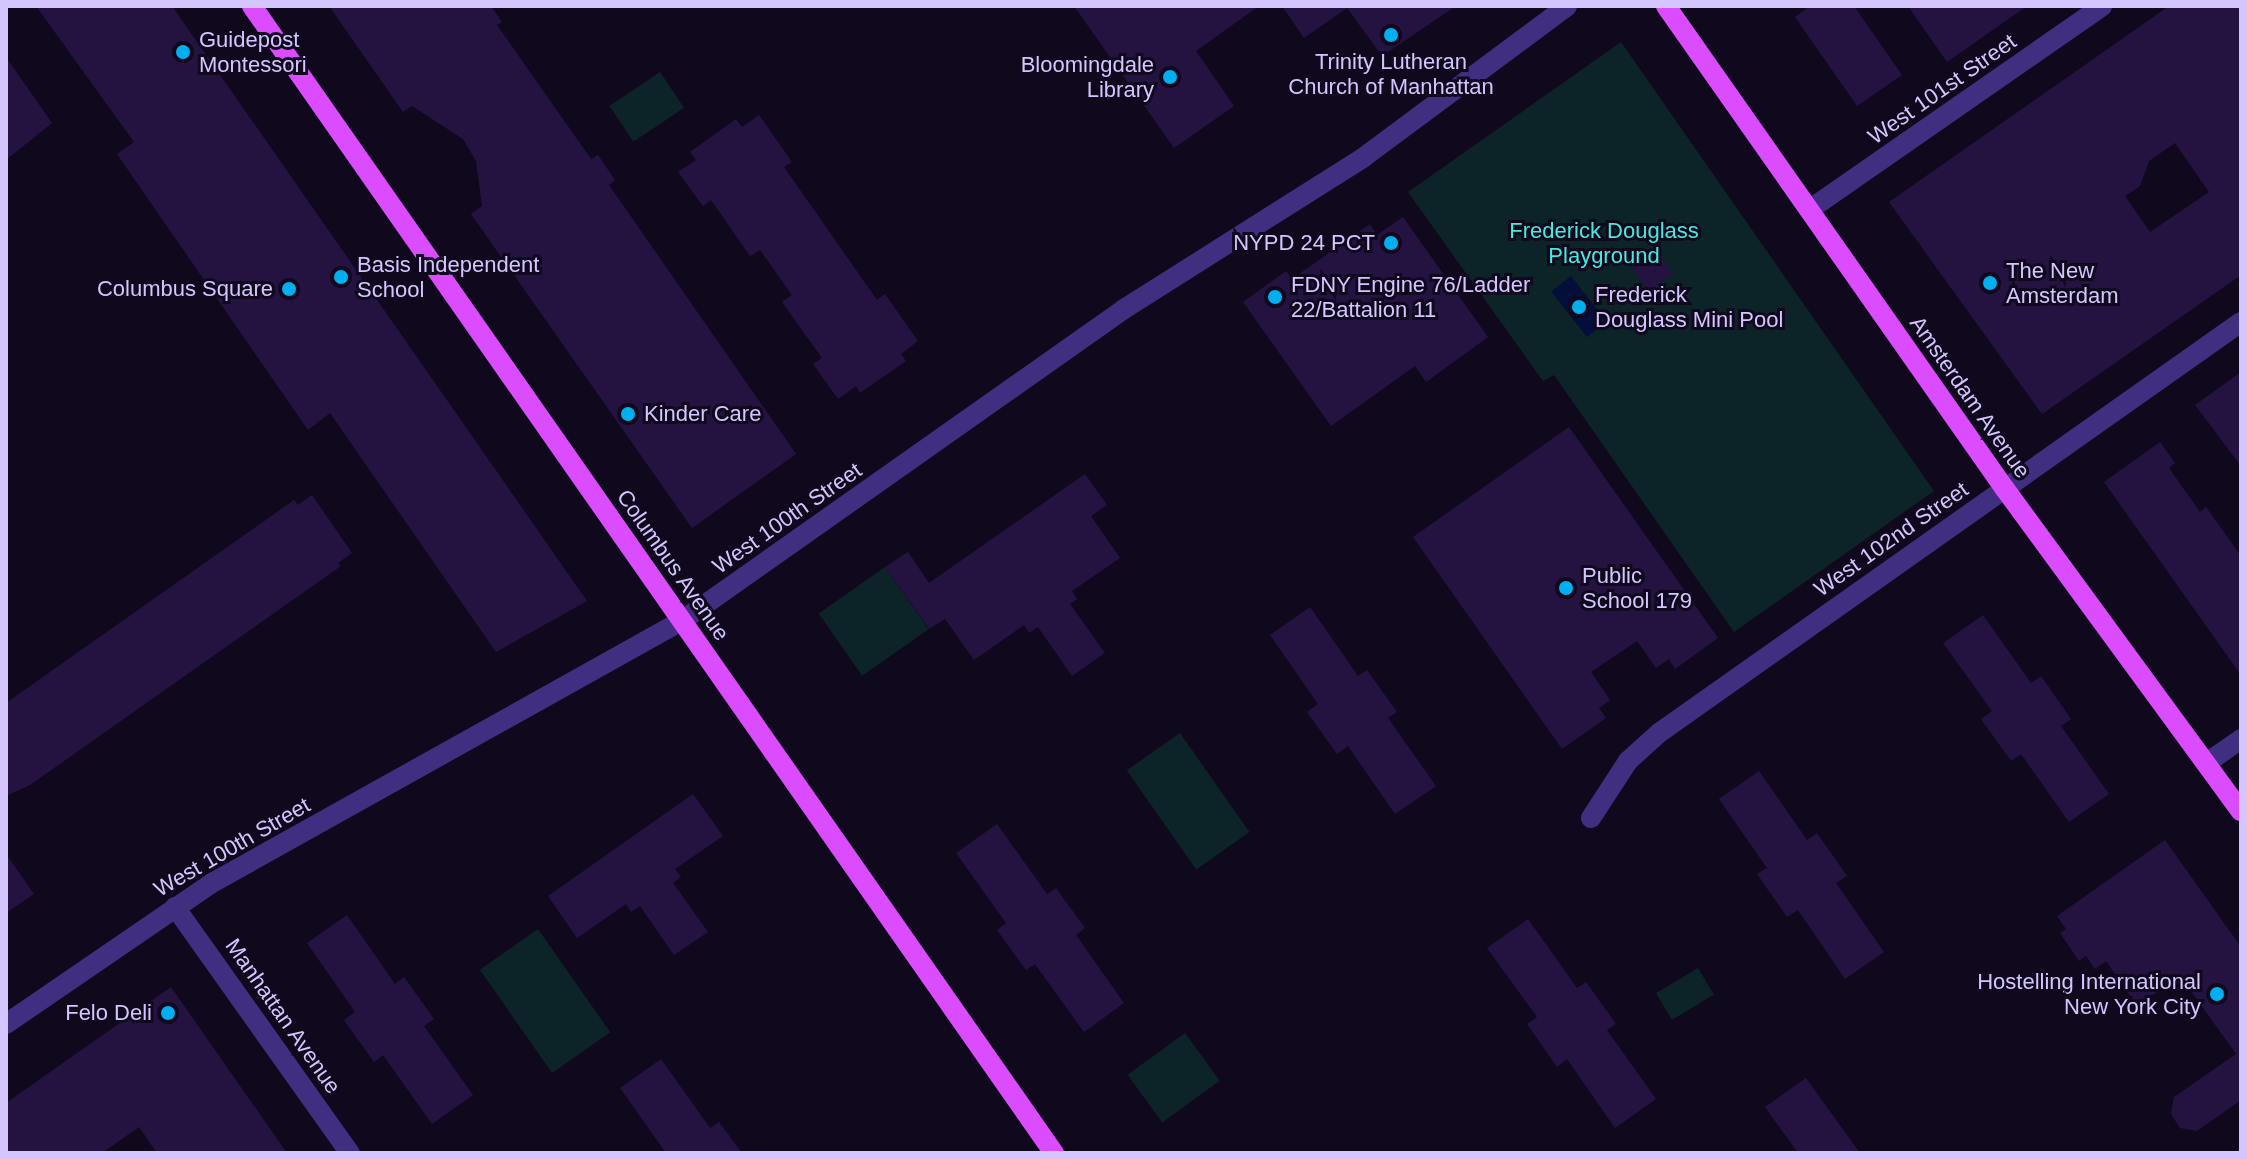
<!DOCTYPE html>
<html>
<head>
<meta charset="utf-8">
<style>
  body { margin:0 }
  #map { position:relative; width:2247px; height:1159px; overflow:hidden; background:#10091d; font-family:Arial,sans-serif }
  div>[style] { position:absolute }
  .green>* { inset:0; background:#0c2327; transform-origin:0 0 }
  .water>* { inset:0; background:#030e3b; transform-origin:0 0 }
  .building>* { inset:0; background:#241340; transform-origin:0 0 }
  .minor>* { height:20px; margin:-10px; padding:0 10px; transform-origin:10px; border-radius:10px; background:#402f81 }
  .major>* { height:20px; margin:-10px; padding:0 10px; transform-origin:10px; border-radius:10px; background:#db4cff }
  .dots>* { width:22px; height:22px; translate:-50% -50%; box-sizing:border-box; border:4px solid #10091d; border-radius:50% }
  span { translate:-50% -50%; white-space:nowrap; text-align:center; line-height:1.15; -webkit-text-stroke:6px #10091d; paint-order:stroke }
  .poi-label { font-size:22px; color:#d5c5ff }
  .left { translate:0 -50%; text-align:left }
  .right { translate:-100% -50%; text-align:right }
  .street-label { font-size:22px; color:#d5c5ff }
  .park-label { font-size:22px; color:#45ebde }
  .frame { position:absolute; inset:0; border:8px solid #d5c5ff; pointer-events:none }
</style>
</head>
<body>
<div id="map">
  <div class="green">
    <i style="clip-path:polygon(1621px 42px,1934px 491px,1734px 632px,1554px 375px,1543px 381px,1408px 192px)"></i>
    <i style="left:660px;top:72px;width:43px;height:61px;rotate:56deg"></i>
    <i style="left:885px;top:567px;width:76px;height:81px;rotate:55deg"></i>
    <i style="left:1180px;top:733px;width:121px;height:65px;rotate:55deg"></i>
    <i style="left:538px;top:929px;width:126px;height:71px;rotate:55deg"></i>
    <i style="left:1698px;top:968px;width:31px;height:49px;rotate:59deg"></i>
    <i style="left:1185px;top:1033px;width:59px;height:71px;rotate:54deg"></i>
  </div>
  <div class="water">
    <i style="left:1571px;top:276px;width:58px;height:25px;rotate:52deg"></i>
  </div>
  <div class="building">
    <i style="clip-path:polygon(36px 6px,172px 6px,587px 601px,496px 652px,330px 413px,308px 430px,117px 154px,134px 142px)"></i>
    <i style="clip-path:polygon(329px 6px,491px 6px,502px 22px,497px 25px,591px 159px,598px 155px,615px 180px,609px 185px,796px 454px,692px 528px,471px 214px,482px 206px,476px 161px,463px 139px,412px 106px,403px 112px)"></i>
    <i style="clip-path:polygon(1074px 6px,1259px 6px,1196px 51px,1234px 106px,1174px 148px)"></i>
    <i style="clip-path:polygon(1282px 6px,1456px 6px,1382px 56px,1347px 8px,1304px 38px)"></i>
    <i style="clip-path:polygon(1810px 6px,1854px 6px,1902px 75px,1857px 106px,1795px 17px)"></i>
    <i style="clip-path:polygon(1908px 6px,2027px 6px,1947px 62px)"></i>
    <i style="clip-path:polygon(evenodd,2169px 6px,2241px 6px,2241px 275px,2042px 414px,1889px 202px,2169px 6px,2175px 143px,2209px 192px,2150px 232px,2125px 196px,2140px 186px,2149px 161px,2175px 143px)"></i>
    <i style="clip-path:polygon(6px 57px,52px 123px,6px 160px)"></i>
    <i style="clip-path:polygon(759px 115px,792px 162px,784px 167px,877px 300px,885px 294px,918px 341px,901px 354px,906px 361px,860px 393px,856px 386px,838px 399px,813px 364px,822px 358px,782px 302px,792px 295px,760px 250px,750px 256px,711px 200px,703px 206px,678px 172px,696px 160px,690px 152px,736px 119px,742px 127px)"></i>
    <i style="clip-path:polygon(1403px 217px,1488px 337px,1426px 382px,1415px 366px,1331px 426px,1243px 302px,1286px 271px,1292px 279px,1370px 224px,1377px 235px)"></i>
    <i style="left:1657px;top:251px;width:28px;height:30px;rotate:55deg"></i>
    <i style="clip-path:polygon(2241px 372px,2241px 466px,2195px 405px)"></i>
    <i style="clip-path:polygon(1569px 427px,1718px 638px,1675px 669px,1669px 659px,1656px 668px,1637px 641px,1591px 672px,1610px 700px,1599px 708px,1606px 718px,1562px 749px,1413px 537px)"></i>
    <i style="clip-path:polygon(2160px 442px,2175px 463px,2169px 468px,2200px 512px,2206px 507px,2241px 556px,2241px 675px,2104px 482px)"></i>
    <i style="clip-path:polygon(1085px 474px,1107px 505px,1091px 516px,1120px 558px,1072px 591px,1077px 599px,1070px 604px,1105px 653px,1072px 676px,1038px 627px,1029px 633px,1024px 625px,974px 660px,945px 619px,929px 629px,885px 567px,908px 552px,929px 583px)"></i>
    <i style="clip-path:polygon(312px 495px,352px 553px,338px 563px,341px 566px,30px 785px,6px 796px,6px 703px,294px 500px,298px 505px)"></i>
    <i style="clip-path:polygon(1310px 607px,1358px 676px,1367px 670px,1397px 712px,1388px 718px,1436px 786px,1395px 814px,1348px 746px,1337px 754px,1307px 712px,1318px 704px,1270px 635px)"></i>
    <i style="clip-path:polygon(1983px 615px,2031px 683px,2041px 676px,2071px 719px,2061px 726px,2109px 794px,2069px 822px,2021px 754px,2011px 761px,1981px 719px,1992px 711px,1943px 643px)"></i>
    <i style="clip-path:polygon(1759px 771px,1807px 840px,1817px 833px,1847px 876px,1836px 883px,1884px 952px,1845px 979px,1798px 910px,1787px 917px,1757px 874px,1767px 868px,1719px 799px)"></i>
    <i style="clip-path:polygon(693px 794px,723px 836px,675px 869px,681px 877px,673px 883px,708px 932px,674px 955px,640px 906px,631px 912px,626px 904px,577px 938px,548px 896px)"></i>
    <i style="clip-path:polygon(997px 824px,1047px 894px,1056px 888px,1085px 928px,1076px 935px,1124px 1003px,1084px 1032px,1035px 964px,1026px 970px,997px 930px,1006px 923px,956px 853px)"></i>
    <i style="clip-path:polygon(2165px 840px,2241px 947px,2241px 1100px,2197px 1131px,2180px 1128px,2171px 1114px,2174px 1097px,2236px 1054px,2183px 980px,2177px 978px,2137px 1006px,2106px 961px,2095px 969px,2086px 956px,2079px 961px,2060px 933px,2066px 929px,2057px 916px)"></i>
    <i style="clip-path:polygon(6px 854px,34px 894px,6px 913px)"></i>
    <i style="clip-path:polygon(347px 915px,395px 984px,404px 977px,434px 1019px,424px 1026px,473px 1095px,432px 1124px,383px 1055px,374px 1062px,344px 1020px,355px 1012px,307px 943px)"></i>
    <i style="clip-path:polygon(1528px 919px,1577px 988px,1586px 982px,1616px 1024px,1607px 1030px,1656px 1099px,1615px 1128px,1567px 1059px,1557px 1067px,1527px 1024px,1537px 1017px,1487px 948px)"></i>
    <i style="clip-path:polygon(171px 987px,287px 1153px,157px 1153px,139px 1127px,102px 1153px,6px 1153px,6px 1103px)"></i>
    <i style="clip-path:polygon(661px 1059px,710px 1128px,719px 1122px,742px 1153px,666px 1153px,620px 1088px)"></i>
    <i style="clip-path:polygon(1806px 1078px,1860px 1153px,1798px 1153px,1765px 1107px)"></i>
  </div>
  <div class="minor">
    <i style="left:1809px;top:210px;width:357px;rotate:-34.8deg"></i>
    <i style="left:2208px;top:762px;width:40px;rotate:-34.9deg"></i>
    <i style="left:1591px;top:818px;width:68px;rotate:-57deg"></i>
    <i style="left:1628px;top:761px;width:42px;rotate:-42.1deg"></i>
    <i style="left:1659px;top:733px;width:712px;rotate:-35.23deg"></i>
    <i style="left:175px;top:907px;width:302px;rotate:54.6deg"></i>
    <i style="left:6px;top:1024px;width:250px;rotate:-34.4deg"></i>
    <i style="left:212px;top:883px;width:539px;rotate:-29.18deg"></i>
    <i style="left:683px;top:620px;width:540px;rotate:-35.19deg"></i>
    <i style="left:1124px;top:309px;width:284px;rotate:-32.3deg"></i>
    <i style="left:1364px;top:157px;width:253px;rotate:-36.6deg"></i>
  </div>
  <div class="major">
    <i style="left:252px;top:6px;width:1400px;rotate:55.04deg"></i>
    <i style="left:1666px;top:6px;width:590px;rotate:54.94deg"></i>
    <i style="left:2005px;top:489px;width:399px;rotate:53.8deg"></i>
  </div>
  <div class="dots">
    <i style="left:1391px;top:35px;background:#00aff0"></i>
    <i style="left:183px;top:52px;background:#00aff0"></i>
    <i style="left:1170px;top:77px;background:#00aff0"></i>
    <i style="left:1391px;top:243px;background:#00aff0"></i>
    <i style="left:341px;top:277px;background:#00aff0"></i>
    <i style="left:1990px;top:283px;background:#00aff0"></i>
    <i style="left:289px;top:289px;background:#00aff0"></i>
    <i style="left:1275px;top:297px;background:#00aff0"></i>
    <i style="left:1579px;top:307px;background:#00aff0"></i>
    <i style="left:628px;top:414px;background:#00aff0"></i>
    <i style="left:1566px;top:588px;background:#00aff0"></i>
    <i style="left:2217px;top:994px;background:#00aff0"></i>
    <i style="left:168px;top:1013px;background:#00aff0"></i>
  </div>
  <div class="poi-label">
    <span class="left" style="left:199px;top:52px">Guidepost<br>Montessori</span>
    <span style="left:1391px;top:74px">Trinity Lutheran<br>Church of Manhattan</span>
    <span class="right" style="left:1154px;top:77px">Bloomingdale<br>Library</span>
    <span class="right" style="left:1375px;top:243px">NYPD 24 PCT</span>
    <span class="left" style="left:357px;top:277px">Basis Independent<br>School</span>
    <span class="left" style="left:2006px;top:283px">The New<br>Amsterdam</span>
    <span class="left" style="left:1291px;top:297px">FDNY Engine 76/Ladder<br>22/Battalion 11</span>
    <span class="right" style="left:273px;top:289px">Columbus Square</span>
    <span class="left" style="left:1595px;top:307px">Frederick<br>Douglass Mini Pool</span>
    <span class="left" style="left:644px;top:414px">Kinder Care</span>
    <span class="left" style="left:1582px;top:588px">Public<br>School 179</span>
    <span class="right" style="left:2201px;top:994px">Hostelling International<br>New York City</span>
    <span class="right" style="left:152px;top:1013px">Felo Deli</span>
  </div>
  <div class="street-label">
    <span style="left:1942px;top:89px;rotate:-35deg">West 101st Street</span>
    <span style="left:1970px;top:397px;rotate:55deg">Amsterdam Avenue</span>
    <span style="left:787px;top:518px;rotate:-35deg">West 100th Street</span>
    <span style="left:1891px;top:539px;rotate:-35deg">West 102nd Street</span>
    <span style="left:673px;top:565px;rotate:55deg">Columbus Avenue</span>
    <span style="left:232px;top:847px;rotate:-30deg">West 100th Street</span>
    <span style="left:283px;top:1016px;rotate:55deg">Manhattan Avenue</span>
  </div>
  <div class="park-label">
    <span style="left:1604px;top:243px">Frederick Douglass<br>Playground</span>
  </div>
  <div class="frame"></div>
</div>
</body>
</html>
